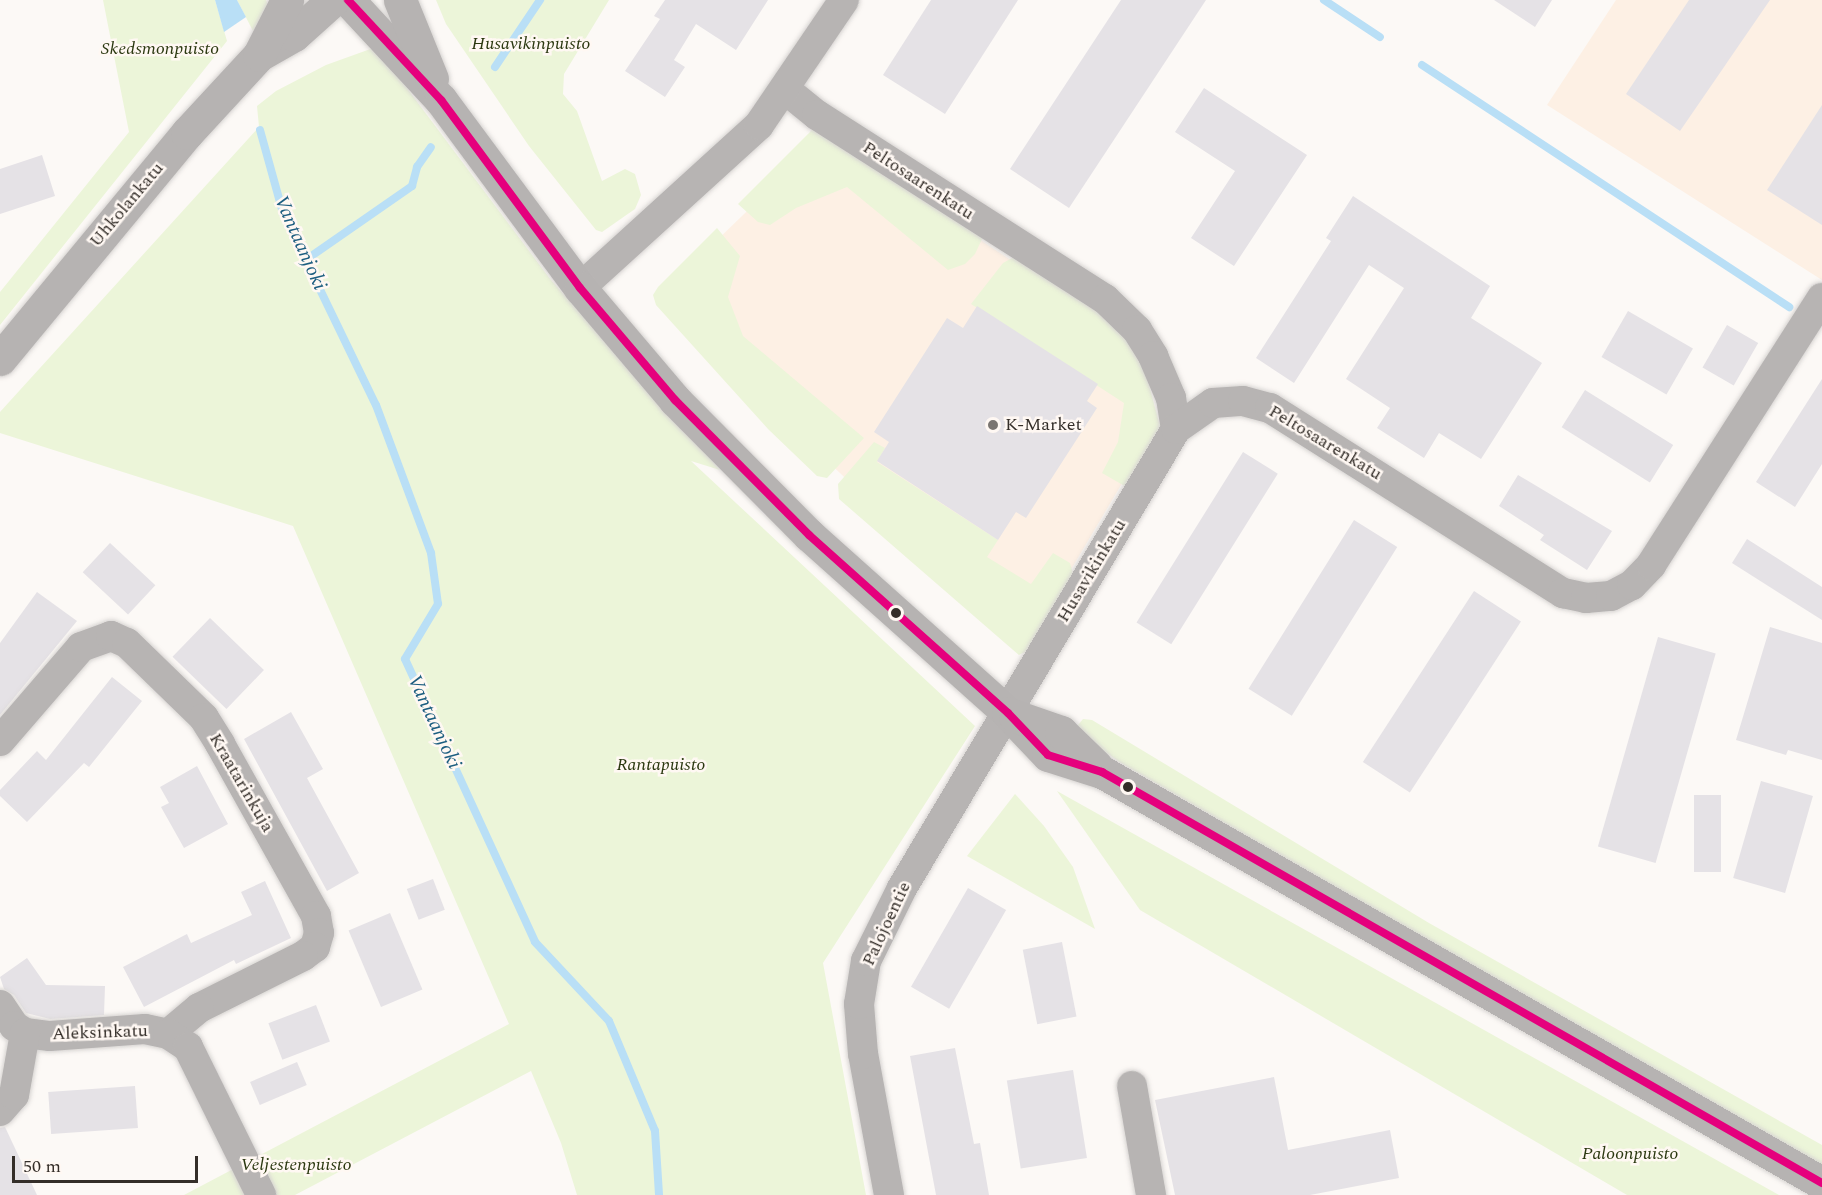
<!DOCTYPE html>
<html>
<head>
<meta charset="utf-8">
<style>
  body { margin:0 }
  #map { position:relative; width:1822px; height:1195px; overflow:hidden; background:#fcf9f6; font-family:Spectral,serif }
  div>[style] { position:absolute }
  .built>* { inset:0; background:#fdf0e4 }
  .green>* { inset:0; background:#ecf5d9 }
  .water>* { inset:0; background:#b9dff6 }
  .stream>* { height:8px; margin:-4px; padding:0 4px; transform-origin:4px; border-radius:4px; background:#b9dff6 }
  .building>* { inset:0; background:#e5e2e6; transform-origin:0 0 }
  .roads { filter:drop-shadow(0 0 2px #d7d4d2) drop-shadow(0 0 2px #d7d4d2) }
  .street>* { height:30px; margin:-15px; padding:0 15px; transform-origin:15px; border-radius:15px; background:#b7b4b3 }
  .secondary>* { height:33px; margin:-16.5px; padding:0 16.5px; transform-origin:16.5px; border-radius:16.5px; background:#b6b3b2 }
  .bus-1>* { height:8px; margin:-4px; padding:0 4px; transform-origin:4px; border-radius:4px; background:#e5007d }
  .dots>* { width:16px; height:16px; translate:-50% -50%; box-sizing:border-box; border:3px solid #fff8f3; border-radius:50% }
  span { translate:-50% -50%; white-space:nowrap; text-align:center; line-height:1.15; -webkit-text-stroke:5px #fff8f3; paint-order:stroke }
  .park-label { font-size:18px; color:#2b3810; font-style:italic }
  .street-label { font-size:18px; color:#342e29 }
  .poi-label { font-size:18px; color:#342e29 }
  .left { translate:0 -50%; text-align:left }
  .water-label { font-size:20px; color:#1d5e80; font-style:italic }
  .scale { position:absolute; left:12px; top:1156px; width:186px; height:27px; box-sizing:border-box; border:3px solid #342e29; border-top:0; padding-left:8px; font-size:18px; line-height:21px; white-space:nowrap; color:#342e29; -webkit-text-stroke:4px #fff8f3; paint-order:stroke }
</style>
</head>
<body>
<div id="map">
  <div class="built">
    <i style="clip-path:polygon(1616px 0,1822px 0,1822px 280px,1547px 105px)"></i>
    <i style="clip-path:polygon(824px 137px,1111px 326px,1159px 421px,1024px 649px,657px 298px)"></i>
  </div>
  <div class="green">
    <i style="clip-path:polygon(103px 0,215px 0,227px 41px,0 325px,0 292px,129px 132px)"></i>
    <i style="clip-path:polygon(237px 0,266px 0,269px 8px,253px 31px)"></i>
    <i style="clip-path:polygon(436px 0,609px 0,564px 74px,563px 94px,577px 111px,602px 181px,625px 169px,635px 174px,641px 195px,635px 209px,602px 232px,596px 230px,529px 146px,446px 24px)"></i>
    <i style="clip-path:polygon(376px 47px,551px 280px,720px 470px,691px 461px,975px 726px,823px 963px,866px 1195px,577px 1195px,561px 1143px,531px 1071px,295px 1195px,184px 1195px,509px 1024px,293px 526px,0 433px,0 412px,259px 127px,257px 106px,276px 91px,326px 65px)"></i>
    <i style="clip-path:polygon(814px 128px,983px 237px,975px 254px,965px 264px,948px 270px,847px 187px,796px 208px,770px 225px,758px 222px,738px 204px)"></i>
    <i style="clip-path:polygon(717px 228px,740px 256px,728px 297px,743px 336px,864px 438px,827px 478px,817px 476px,768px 429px,656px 305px,653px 295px,658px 287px)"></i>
    <i style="clip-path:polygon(1014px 257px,1120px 326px,1146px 374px,1160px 426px,1156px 440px,1128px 488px,1102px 473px,1118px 442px,1124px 403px,971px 304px,1003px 263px)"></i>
    <i style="clip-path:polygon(874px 442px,885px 448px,877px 462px,998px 540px,987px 557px,1031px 584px,1053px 553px,1070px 563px,1074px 577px,1041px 634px,1025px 652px,1019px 655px,839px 499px,838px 484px)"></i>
    <i style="clip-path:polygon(1083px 719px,1092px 720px,1429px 923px,1822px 1145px,1822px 1168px,1121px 763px,1074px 730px)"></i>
    <i style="clip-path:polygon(1057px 791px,1779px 1195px,1627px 1195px,1140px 910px)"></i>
    <i style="clip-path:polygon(1015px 794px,1044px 826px,1073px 867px,1095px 929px,967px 856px)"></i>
  </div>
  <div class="water">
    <i style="clip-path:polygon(215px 0,237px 0,246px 17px,224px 32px)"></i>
  </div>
  <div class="stream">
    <i style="left:1324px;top:0;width:67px;rotate:33.5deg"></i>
    <i style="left:1422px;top:65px;width:440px;rotate:33.4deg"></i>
    <i style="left:495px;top:67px;width:81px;rotate:-56.1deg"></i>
    <i style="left:260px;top:130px;width:86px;rotate:74.5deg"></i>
    <i style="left:283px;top:213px;width:213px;rotate:64.2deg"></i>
    <i style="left:376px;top:405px;width:158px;rotate:69.6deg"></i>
    <i style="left:431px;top:553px;width:51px;rotate:82.2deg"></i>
    <i style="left:438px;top:604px;width:64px;rotate:121deg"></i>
    <i style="left:405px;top:659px;width:311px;rotate:65.3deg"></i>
    <i style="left:535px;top:942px;width:108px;rotate:46.9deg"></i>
    <i style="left:609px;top:1021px;width:119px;rotate:67.3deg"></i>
    <i style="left:655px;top:1131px;width:64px;rotate:86.4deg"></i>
    <i style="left:307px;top:259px;width:128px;rotate:-34.8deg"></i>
    <i style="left:412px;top:186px;width:20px;rotate:-75deg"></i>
    <i style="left:417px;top:167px;width:24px;rotate:-55deg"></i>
  </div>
  <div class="building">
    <i style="clip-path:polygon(665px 0,768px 0,736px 50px,696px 24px,674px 60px,685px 67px,665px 97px,625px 71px,660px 19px,654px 16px)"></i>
    <i style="clip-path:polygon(931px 0,1018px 0,945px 114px,883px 75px)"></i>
    <i style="clip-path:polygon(1121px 0,1206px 0,1069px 208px,1010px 169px)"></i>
    <i style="clip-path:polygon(1494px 0,1552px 0,1535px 27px)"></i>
    <i style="clip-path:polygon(1689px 0,1770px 0,1680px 131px,1626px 94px)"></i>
    <i style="clip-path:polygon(1204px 88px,1307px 155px,1234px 266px,1191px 238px,1235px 171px,1175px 132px)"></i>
    <i style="clip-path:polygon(1822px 105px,1822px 225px,1767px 190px)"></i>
    <i style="clip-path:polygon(42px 155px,55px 196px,0 214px,0 169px)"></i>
    <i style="clip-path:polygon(1353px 196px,1490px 286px,1471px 318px,1542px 363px,1481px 459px,1439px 433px,1424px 458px,1377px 428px,1390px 408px,1346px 379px,1404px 288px,1369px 265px,1294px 383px,1256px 358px,1331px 241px,1326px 238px)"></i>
    <i style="clip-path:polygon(977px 306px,1098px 384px,1087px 401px,1097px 408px,1026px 518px,1016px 512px,998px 540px,877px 461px,889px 442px,874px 432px,947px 318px,963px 328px)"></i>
    <i style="left:1628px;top:311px;width:75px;height:53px;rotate:30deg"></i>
    <i style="left:1727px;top:325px;width:36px;height:49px;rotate:30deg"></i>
    <i style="clip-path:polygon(1822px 379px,1822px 464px,1795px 507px,1756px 482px)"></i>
    <i style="left:1585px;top:390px;width:104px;height:44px;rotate:32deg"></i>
    <i style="left:1243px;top:452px;width:41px;height:201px;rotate:32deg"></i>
    <i style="clip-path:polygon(1518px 475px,1612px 531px,1587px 570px,1540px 540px,1544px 535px,1499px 506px)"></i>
    <i style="left:1354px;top:520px;width:51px;height:199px;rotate:32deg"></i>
    <i style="clip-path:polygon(1747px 539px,1822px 587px,1822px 620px,1732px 563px)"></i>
    <i style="left:110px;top:543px;width:62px;height:40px;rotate:43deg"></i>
    <i style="left:1474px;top:591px;width:56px;height:204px;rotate:33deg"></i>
    <i style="clip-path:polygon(37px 592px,77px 621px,0 715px,0 643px)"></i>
    <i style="left:210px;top:618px;width:75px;height:54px;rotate:44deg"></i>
    <i style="clip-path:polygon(1770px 627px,1822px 643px,1822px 760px,1788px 750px,1786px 755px,1736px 740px)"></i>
    <i style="left:1658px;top:637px;width:60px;height:218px;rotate:16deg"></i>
    <i style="clip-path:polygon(112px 677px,142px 701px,89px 767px,84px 763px,27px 822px,0 796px,0 790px,37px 751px,46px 760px)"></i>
    <i style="clip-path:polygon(291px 712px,323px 769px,307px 778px,359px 873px,327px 891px,244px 739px)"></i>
    <i style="clip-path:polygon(197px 766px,228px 824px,184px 848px,161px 807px,169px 803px,160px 787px)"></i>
    <i style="left:1761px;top:781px;width:54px;height:101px;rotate:16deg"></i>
    <i style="left:1694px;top:795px;width:27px;height:77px"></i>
    <i style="left:433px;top:879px;width:33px;height:28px;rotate:69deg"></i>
    <i style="clip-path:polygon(265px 881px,291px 938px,236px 964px,234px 960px,144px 1007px,123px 967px,187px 934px,191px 943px,252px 915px,241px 892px)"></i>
    <i style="left:968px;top:888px;width:44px;height:114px;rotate:30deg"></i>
    <i style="left:390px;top:913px;width:83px;height:45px;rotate:67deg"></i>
    <i style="left:1062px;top:942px;width:76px;height:40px;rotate:79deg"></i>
    <i style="clip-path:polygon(27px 958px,46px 985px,105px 986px,104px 1015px,50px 1019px,26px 1013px,14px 995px,4px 989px,0 977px)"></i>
    <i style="left:316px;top:1005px;width:39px;height:51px;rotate:69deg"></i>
    <i style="clip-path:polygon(955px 1048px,974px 1144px,980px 1143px,989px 1195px,936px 1195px,910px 1056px)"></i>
    <i style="left:297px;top:1062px;width:25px;height:51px;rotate:67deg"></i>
    <i style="left:1073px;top:1070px;width:89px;height:67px;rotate:81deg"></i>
    <i style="clip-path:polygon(1274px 1077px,1288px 1150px,1390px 1130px,1399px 1178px,1310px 1195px,1175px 1195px,1155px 1100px)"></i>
    <i style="left:135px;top:1086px;width:42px;height:87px;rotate:86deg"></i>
    <i style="clip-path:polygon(5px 1127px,37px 1195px,0 1195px,0 1128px)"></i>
  </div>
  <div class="roads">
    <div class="street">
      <i style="left:786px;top:90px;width:40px;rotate:39deg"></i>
      <i style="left:817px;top:115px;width:342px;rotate:32.6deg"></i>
      <i style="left:1105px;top:299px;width:45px;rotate:44.1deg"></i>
      <i style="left:1137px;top:330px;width:31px;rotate:58deg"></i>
      <i style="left:1153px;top:356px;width:46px;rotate:66.8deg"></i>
      <i style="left:1171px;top:398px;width:31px;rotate:81deg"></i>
      <i style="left:580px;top:288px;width:242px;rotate:-42.3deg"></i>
      <i style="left:759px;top:125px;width:151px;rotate:-55.8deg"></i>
      <i style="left:0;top:741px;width:124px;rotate:-49.2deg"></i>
      <i style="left:81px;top:647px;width:32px;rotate:-20deg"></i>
      <i style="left:111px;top:636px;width:17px;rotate:24deg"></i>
      <i style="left:127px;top:643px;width:107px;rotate:44.2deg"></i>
      <i style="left:204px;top:718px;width:31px;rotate:58deg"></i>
      <i style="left:220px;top:744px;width:197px;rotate:60.8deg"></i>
      <i style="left:316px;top:916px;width:17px;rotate:80deg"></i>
      <i style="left:319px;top:933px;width:15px;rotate:106deg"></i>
      <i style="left:315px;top:947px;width:15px;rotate:143deg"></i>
      <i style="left:303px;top:956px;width:116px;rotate:153.4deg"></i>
      <i style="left:199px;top:1008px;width:40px;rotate:140deg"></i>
      <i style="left:0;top:1005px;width:25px;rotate:56deg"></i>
      <i style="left:14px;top:1026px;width:13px;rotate:32deg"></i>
      <i style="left:25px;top:1033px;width:25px;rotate:7deg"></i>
      <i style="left:50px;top:1036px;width:95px;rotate:-4.2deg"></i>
      <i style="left:145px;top:1029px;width:24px;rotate:12deg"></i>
      <i style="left:168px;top:1034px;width:24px;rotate:33deg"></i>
      <i style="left:188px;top:1047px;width:165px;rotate:63.7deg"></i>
      <i style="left:1132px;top:1086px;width:111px;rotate:80.1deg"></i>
      <i style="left:0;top:1111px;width:21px;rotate:-49deg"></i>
      <i style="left:14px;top:1095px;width:63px;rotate:-79.9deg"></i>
      <i style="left:889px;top:1195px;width:143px;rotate:-100.4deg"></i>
      <i style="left:863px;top:1054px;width:50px;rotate:-94.6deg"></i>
      <i style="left:859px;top:1004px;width:44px;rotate:-80.8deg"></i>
      <i style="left:866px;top:961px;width:81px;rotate:-63.7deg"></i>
      <i style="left:902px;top:888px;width:535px;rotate:-59.16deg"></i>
      <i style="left:1176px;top:429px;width:45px;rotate:-35.1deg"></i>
      <i style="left:1213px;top:403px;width:30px;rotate:-4deg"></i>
      <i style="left:1243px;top:401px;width:28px;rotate:15deg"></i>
      <i style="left:1270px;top:408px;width:347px;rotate:32.3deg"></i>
      <i style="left:1563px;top:593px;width:24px;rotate:12deg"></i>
      <i style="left:1586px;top:598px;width:25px;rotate:-5deg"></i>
      <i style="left:1611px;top:596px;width:24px;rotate:-28deg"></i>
      <i style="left:1632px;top:585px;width:28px;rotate:-46deg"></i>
      <i style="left:1651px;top:565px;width:317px;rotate:-57.4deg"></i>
    </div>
    <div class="secondary">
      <i style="left:348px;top:0;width:137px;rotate:47.1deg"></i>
      <i style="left:441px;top:100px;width:234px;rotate:53.5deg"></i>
      <i style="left:580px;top:288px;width:147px;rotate:49.7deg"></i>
      <i style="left:675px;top:400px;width:190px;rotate:45.2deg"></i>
      <i style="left:809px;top:535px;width:267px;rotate:41.8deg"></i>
      <i style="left:1008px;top:713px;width:58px;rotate:46.4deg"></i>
      <i style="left:1048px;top:755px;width:57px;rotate:17.5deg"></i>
      <i style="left:1102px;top:772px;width:829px;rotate:29.72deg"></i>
      <i style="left:400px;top:0;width:85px;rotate:67.9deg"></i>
      <i style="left:259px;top:55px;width:40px;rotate:-29.7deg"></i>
      <i style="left:294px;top:35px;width:52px;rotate:-41.9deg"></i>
      <i style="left:0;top:359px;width:293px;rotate:-50.4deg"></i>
      <i style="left:187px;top:133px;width:106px;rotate:-47.3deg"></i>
      <i style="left:259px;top:55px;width:62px;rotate:-63deg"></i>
      <i style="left:1015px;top:716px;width:49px;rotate:19.2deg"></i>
      <i style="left:1061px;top:732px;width:49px;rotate:44.2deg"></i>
    </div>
  </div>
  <div class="bus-1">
    <i style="left:348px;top:0;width:137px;rotate:47.1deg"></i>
    <i style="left:441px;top:100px;width:234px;rotate:53.5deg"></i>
    <i style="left:580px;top:288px;width:147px;rotate:49.7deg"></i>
    <i style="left:675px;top:400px;width:190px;rotate:45.2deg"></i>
    <i style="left:809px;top:535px;width:267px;rotate:41.8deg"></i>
    <i style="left:1008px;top:713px;width:58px;rotate:46.4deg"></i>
    <i style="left:1048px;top:755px;width:57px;rotate:17.5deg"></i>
    <i style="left:1102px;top:772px;width:829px;rotate:29.72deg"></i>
  </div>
  <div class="dots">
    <i style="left:993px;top:425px;background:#7a7571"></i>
    <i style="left:896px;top:613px;background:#342e29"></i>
    <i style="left:1128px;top:787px;background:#342e29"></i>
  </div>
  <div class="park-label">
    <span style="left:531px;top:44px">Husavikinpuisto</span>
    <span style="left:160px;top:49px">Skedsmonpuisto</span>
    <span style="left:661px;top:765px">Rantapuisto</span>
    <span style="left:1630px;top:1154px">Paloonpuisto</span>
    <span style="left:296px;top:1165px">Veljestenpuisto</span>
  </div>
  <div class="street-label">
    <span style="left:918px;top:181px;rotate:33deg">Peltosaarenkatu</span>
    <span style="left:127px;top:205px;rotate:-50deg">Uhkolankatu</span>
    <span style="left:1325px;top:443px;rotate:31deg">Peltosaarenkatu</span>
    <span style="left:1092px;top:571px;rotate:-59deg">Husavikinkatu</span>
    <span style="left:241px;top:783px;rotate:60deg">Kraatarinkuja</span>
    <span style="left:887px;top:924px;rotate:-65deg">Palojoentie</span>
    <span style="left:100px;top:1033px;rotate:-2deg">Aleksinkatu</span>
  </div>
  <div class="poi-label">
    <span class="left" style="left:1005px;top:425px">K-Market</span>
  </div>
  <div class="water-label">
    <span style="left:300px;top:243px;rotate:66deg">Vantaanjoki</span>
    <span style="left:434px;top:722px;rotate:65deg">Vantaanjoki</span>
  </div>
  <div class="scale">50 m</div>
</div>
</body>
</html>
